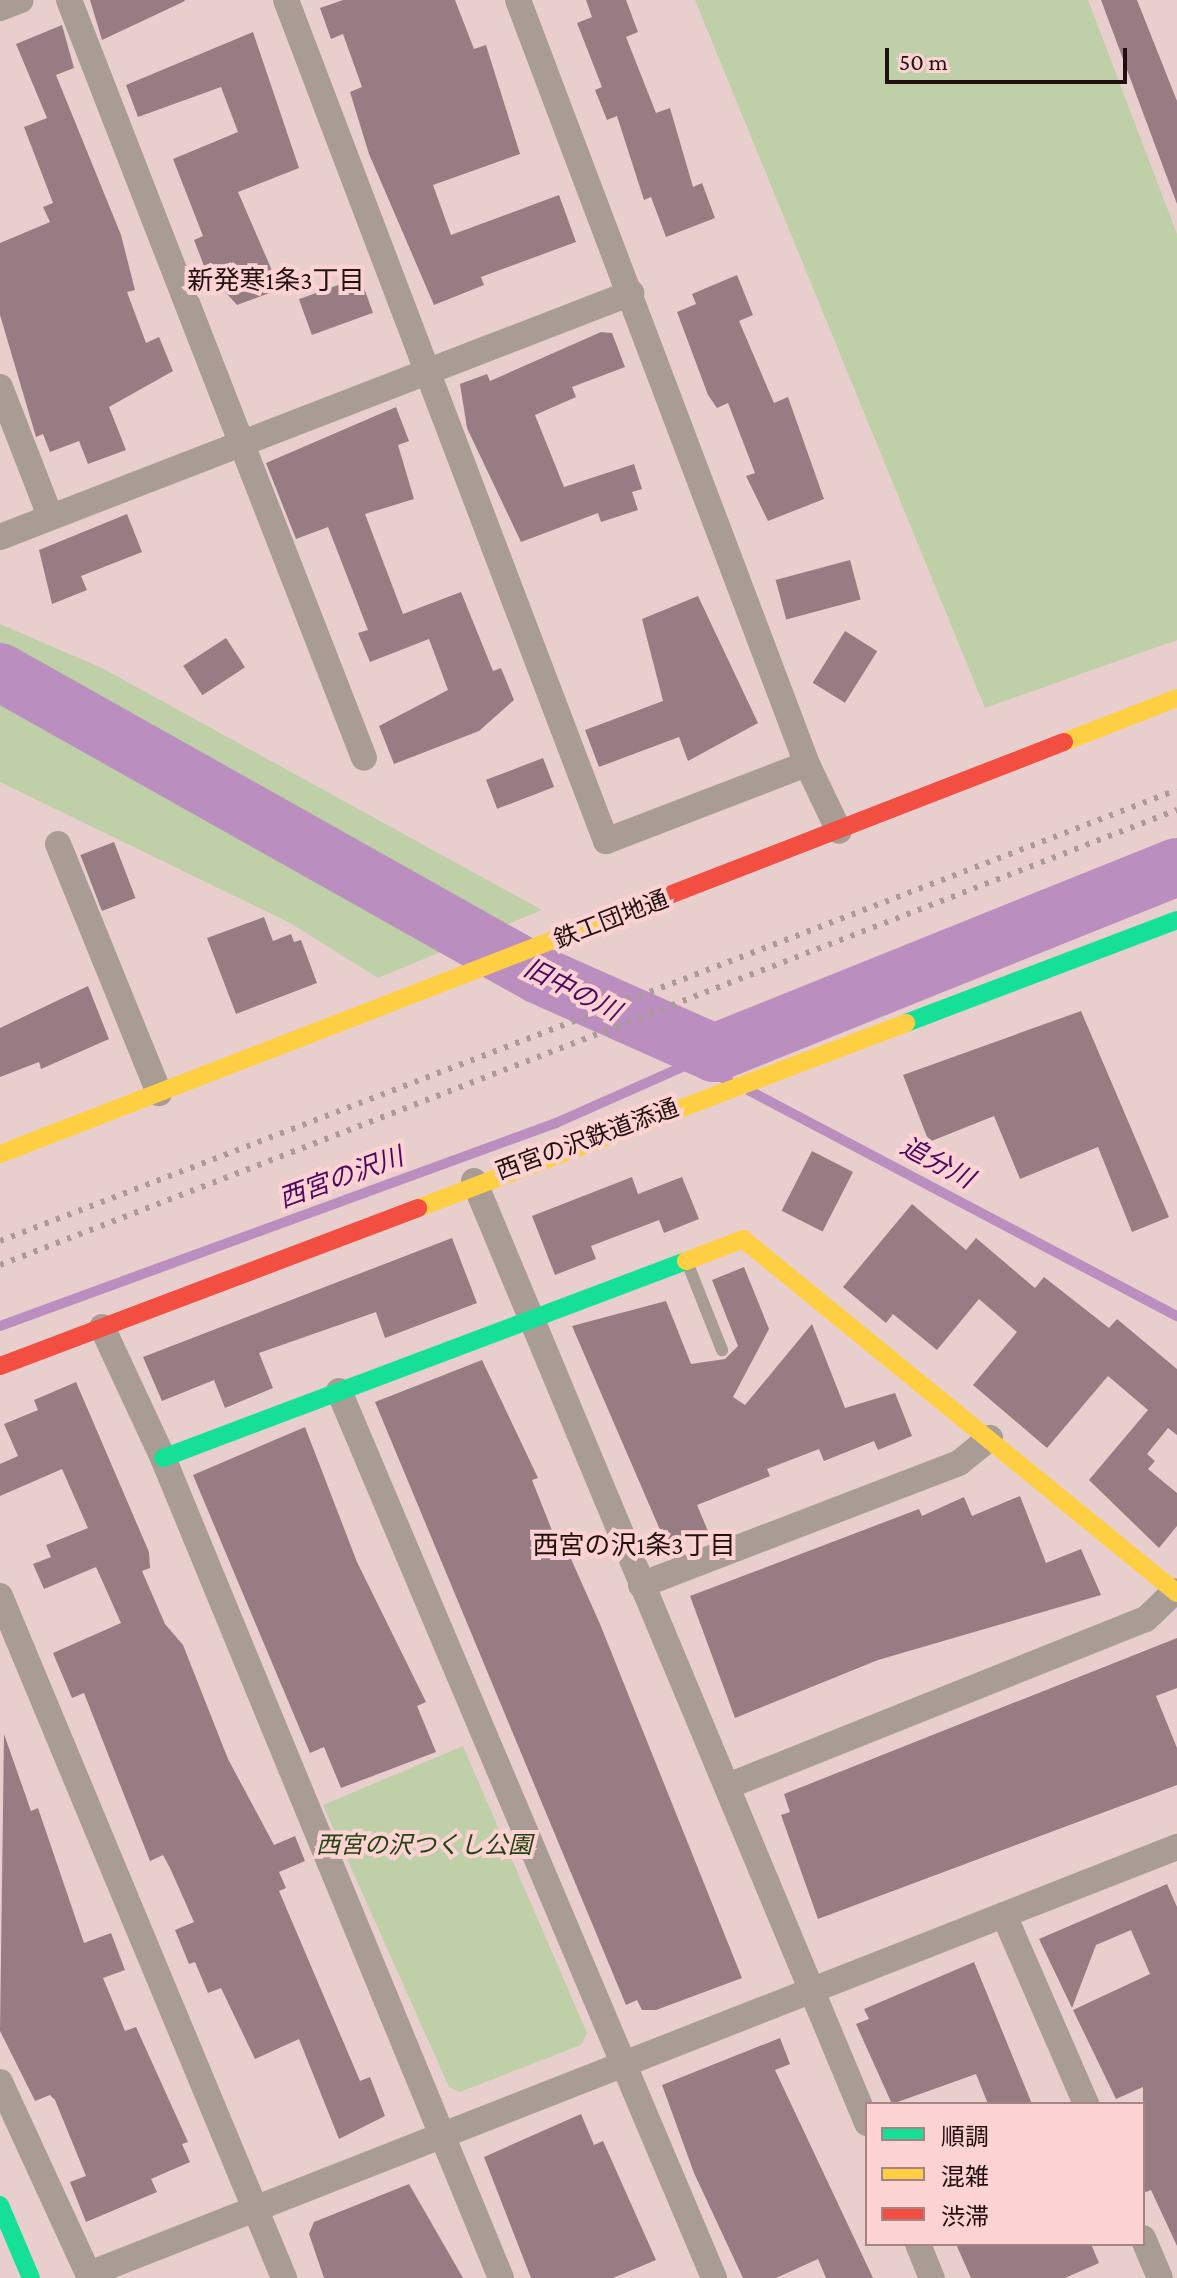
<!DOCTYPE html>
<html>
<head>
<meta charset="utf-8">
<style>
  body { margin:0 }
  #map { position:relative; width:1177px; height:2278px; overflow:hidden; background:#e9cece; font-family:"Crimson Pro","Noto Sans JP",serif }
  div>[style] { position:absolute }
  .green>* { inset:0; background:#bfd0a8 }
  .stream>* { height:10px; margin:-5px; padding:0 5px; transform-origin:5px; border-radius:5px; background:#ba8ebf }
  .river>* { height:58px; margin:-29px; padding:0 29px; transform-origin:29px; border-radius:29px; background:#ba8ebf }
  .building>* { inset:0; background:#987c83; transform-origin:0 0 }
  .lane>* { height:12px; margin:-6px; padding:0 6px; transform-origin:6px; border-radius:6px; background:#a89c94 }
  .street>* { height:26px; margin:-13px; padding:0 13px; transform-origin:13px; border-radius:13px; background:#a89c94 }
  .fast>* { height:18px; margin:-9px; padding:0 9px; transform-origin:9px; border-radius:9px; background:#16e098 }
  .slow>* { height:18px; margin:-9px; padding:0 9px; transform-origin:9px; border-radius:9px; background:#ffcf43 }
  .jam>* { height:18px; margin:-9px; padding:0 9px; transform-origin:9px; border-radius:9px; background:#f24e42 }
  .rail>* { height:6px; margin-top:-3px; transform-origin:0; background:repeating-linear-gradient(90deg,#ab9b97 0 4px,transparent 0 12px) }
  span { translate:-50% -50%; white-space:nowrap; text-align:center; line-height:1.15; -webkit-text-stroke:8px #fcd2d2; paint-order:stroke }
  .street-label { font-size:24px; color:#211011 }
  .park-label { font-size:24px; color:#214310; font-style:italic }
  .neighbourhood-label { font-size:26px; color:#211011 }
  .water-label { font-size:26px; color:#4d0760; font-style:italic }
  .legend { position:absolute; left:865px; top:2102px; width:280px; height:144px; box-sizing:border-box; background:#fcd2d2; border:2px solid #a48485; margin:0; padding:10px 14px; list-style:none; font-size:24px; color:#211011 }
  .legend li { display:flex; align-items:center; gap:16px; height:40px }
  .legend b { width:40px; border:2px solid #a48485 }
  .scale { position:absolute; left:885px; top:48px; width:242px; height:36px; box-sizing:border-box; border:4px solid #211011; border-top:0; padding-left:10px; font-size:24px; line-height:28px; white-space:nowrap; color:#211011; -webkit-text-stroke:6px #fcd2d2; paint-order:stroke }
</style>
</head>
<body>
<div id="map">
  <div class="green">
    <i style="clip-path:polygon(695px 0,1088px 0,1177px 234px,1177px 640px,985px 708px)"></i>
    <i style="clip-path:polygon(0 624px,102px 668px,542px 910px,378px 978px,290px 923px,0 782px)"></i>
    <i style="clip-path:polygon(463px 1746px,587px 2033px,581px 2045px,460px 2092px,449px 2087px,323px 1805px)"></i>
  </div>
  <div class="stream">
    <i style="left:694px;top:1064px;width:39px;rotate:26deg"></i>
    <i style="left:750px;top:1091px;width:483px;rotate:27.8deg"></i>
    <i style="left:0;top:1326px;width:592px;rotate:-20.06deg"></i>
    <i style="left:556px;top:1123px;width:173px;rotate:-23.9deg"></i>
  </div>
  <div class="river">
    <i style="left:0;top:672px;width:618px;rotate:29.34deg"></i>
    <i style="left:539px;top:975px;width:192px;rotate:24deg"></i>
    <i style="left:714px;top:1053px;width:499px;rotate:-21.9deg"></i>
  </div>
  <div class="building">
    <i style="clip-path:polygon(90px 0,184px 0,185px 1px,102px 40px)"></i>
    <i style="clip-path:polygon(343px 0,455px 0,474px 49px,486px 45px,520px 154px,433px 185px,451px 235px,559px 195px,576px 242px,481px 277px,484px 285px,434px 305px,369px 154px,350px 92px,362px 87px,343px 34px,331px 39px,320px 8px)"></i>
    <i style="clip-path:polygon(586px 0,626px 0,638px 32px,626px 37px,656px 113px,670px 108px,693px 187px,702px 183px,715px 218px,666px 237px,651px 197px,644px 200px,617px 116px,607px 120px,595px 90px,602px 87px,577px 23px,592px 17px)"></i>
    <i style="clip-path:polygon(1101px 0,1137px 0,1177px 101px,1177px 204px)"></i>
    <i style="clip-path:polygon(62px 25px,74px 68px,56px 75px,121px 235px,135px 290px,127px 292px,146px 343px,159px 337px,173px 371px,109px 407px,126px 450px,88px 464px,79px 441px,50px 452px,43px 434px,36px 437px,0 315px,0 243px,50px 222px,43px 207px,53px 203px,24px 127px,47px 118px,16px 44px)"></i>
    <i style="clip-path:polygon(253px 32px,299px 168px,238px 192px,280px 289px,237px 305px,206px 271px,194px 240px,203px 236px,173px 159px,238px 132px,221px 87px,138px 117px,126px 85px)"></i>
    <i style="clip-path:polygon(737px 275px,753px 315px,739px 321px,774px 403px,788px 397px,824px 499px,768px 521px,746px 476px,755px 473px,728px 403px,717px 408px,708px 395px,677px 312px,696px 304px,692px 294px)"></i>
    <i style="left:360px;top:277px;width:38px;height:65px;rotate:70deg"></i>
    <i style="clip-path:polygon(601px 332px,612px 333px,625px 367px,572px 387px,576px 397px,535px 415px,564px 487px,634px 464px,642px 489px,632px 492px,638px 510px,601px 522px,598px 513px,521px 542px,467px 428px,460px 384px,487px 374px,490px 381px)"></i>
    <i style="clip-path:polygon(396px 407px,409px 441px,398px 445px,414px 499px,365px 514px,403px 614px,461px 592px,493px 671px,501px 668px,514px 700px,479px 731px,394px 764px,379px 726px,448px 690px,429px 639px,370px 662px,358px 633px,368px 630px,328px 527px,296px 539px,266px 463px)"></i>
    <i style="clip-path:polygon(127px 514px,142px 552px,81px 576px,87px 590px,52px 604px,39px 550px)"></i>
    <i style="left:850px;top:560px;width:41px;height:77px;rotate:75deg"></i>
    <i style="clip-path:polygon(698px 596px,758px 723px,688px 761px,679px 737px,599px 767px,585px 730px,663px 701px,642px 619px)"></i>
    <i style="left:845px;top:631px;width:38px;height:61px;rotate:32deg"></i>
    <i style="left:226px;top:638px;width:35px;height:51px;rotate:57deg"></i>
    <i style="left:543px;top:758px;width:31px;height:61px;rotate:69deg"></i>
    <i style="left:114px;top:842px;width:60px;height:36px;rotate:69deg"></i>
    <i style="clip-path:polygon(264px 917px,273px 941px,291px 934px,294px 942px,301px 940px,317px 983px,236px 1014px,207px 938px)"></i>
    <i style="clip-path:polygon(88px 986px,109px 1039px,41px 1069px,39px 1062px,0 1077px,0 1028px)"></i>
    <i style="clip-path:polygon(1081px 1011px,1169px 1217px,1132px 1232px,1098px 1147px,1020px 1179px,994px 1116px,929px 1142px,903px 1075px)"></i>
    <i style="left:812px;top:1151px;width:46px;height:67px;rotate:27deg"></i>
    <i style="clip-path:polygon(632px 1177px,638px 1194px,682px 1177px,699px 1219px,664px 1233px,659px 1220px,591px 1246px,596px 1259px,555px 1275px,532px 1216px)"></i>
    <i style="clip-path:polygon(912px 1204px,966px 1250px,976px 1238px,1035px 1288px,1044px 1277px,1109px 1328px,1117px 1319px,1177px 1369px,1177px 1435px,1168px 1428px,1147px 1454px,1155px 1461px,1148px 1469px,1177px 1493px,1177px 1526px,1159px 1548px,1089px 1480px,1148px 1410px,1108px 1376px,1047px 1448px,973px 1385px,1017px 1332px,979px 1299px,937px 1350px,893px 1314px,886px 1323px,843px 1287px)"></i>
    <i style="clip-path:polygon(452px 1238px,477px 1303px,385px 1338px,376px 1312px,259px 1353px,273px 1388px,225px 1408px,214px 1380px,162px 1401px,143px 1357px)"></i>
    <i style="clip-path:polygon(744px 1267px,769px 1329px,733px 1397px,745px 1405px,812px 1324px,845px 1408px,895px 1393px,912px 1436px,878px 1450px,874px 1441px,824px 1461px,819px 1449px,767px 1469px,770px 1476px,697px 1505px,708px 1531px,667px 1546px,572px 1326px,666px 1301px,691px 1364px,725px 1359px,738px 1346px,712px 1280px)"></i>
    <i style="clip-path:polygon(482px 1360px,538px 1478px,532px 1480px,561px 1553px,567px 1550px,600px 1624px,742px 1978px,656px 2010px,642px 2010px,637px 2000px,626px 2005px,375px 1402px)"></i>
    <i style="clip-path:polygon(76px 1382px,149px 1552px,150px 1568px,142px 1571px,165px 1624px,183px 1645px,228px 1759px,274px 1845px,295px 1836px,305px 1861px,279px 1872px,286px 1888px,279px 1891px,360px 2081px,370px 2077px,385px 2116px,339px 2139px,299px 2039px,255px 2059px,221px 1988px,208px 1993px,195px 1962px,189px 1964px,175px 1930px,194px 1922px,170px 1868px,163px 1855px,150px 1861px,84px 1693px,72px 1698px,53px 1653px,121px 1623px,96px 1567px,44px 1589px,33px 1564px,51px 1557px,46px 1545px,88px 1528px,62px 1469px,0 1496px,0 1464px,18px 1456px,4px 1424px,38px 1410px,34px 1400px)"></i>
    <i style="clip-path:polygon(305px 1427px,357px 1562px,426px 1702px,417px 1706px,436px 1752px,341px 1788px,324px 1747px,310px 1753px,193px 1475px)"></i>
    <i style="clip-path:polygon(1020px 1496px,1046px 1563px,1081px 1549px,1101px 1595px,878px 1660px,735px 1718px,690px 1596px,919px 1509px,922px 1516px,964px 1497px,972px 1516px)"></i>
    <i style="clip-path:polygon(1177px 1638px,1177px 1688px,1156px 1696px,1177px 1748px,1177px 1785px,818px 1919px,781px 1815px,790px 1812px,784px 1794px)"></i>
    <i style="clip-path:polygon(4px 1734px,31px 1811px,38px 1808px,84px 1943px,111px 1933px,125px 1970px,103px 1978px,125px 2031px,136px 2027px,188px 2142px,182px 2144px,190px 2162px,151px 2179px,157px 2192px,86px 2222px,70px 2182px,86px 2176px,55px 2100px,50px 2095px,35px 2101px,0 2031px)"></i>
    <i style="clip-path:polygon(1167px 1884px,1177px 1907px,1177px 2246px,1151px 2190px,1143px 2193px,1143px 2087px,1116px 2099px,1073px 2010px,1150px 1974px,1131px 1930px,1096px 1945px,1072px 2008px,1039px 1939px)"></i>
    <i style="clip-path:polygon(974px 1962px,1032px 2104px,988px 2104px,976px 2074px,892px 2104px,856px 2024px,869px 2019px,864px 2009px)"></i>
    <i style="clip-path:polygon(780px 2038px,790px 2064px,775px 2070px,873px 2278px,826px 2278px,818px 2259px,776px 2278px,743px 2278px,694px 2173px,662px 2085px)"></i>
    <i style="clip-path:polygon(581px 2114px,594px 2145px,603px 2141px,656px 2260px,613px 2278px,531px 2278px,484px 2157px)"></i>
    <i style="clip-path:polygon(409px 2184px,463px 2278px,324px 2278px,309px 2234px,314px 2222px)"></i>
    <i style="clip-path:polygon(956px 2244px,1091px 2244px,1099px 2263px,1065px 2278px,971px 2278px)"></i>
  </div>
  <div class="lane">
    <i style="left:687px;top:1262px;width:95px;rotate:68.3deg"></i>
  </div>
  <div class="street">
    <i style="left:69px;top:0;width:813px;rotate:68.73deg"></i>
    <i style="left:286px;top:0;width:900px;rotate:69.17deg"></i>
    <i style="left:606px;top:841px;width:215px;rotate:-21deg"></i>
    <i style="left:518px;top:0;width:817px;rotate:69.28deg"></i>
    <i style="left:807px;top:764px;width:74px;rotate:64.5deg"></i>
    <i style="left:0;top:8px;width:22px;rotate:-21deg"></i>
    <i style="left:0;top:387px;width:138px;rotate:68.8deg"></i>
    <i style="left:0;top:537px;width:677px;rotate:-21.14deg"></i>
    <i style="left:58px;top:844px;width:269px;rotate:67.9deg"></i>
    <i style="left:474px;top:1181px;width:1021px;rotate:67.35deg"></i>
    <i style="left:102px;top:1327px;width:145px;rotate:65deg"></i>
    <i style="left:163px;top:1458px;width:887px;rotate:67.6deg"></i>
    <i style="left:339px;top:1391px;width:963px;rotate:67.08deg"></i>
    <i style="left:641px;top:1585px;width:341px;rotate:-21deg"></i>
    <i style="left:959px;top:1463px;width:40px;rotate:-39deg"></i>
    <i style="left:0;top:1596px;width:739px;rotate:67.39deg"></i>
    <i style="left:728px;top:1786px;width:450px;rotate:-21.8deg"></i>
    <i style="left:1146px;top:1619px;width:40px;rotate:-44deg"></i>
    <i style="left:1004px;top:1915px;width:206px;rotate:66.5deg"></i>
    <i style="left:0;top:2082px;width:216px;rotate:65.3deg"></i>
    <i style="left:1143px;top:2238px;width:43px;rotate:67deg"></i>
    <i style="left:918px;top:2244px;width:37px;rotate:68deg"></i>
    <i style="left:89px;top:2274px;width:1169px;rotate:-21.43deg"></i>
  </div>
  <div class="fast">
    <i style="left:906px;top:1023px;width:290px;rotate:-20.8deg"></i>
    <i style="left:163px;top:1458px;width:559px;rotate:-20.64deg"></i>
    <i style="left:0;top:2205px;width:79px;rotate:67deg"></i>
  </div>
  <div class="slow">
    <i style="left:1064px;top:742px;width:121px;rotate:-21.3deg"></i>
    <i style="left:0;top:1154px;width:668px;rotate:-21.15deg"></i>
    <i style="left:418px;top:1208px;width:522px;rotate:-20.76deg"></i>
    <i style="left:686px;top:1261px;width:61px;rotate:-21.1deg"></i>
    <i style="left:743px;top:1239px;width:560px;rotate:39.2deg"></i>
  </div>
  <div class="jam">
    <i style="left:623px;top:913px;width:473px;rotate:-21.2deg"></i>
    <i style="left:0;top:1366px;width:447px;rotate:-20.7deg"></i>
  </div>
  <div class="rail">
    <i style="left:0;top:1241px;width:1260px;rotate:-20.97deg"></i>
    <i style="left:0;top:1265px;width:1262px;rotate:-21.14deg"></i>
  </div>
  <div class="street-label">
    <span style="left:611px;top:919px;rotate:-21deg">鉄工団地通</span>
    <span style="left:587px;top:1139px;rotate:-20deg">西宮の沢鉄道添通</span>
  </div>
  <div class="park-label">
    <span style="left:424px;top:1845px">西宮の沢つくし公園</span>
  </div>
  <div class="neighbourhood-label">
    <span style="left:276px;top:281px">新発寒1条3丁目</span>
    <span style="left:634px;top:1546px">西宮の沢1条3丁目</span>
  </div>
  <div class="water-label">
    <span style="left:572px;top:990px;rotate:27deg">旧中の川</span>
    <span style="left:937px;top:1163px;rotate:28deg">追分川</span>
    <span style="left:341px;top:1178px;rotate:-20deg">西宮の沢川</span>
  </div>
  <ul class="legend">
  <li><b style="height:10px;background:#16e098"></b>順調</li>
  <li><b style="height:10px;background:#ffcf43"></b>混雑</li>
  <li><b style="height:10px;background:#f24e42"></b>渋滞</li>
  </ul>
  <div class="scale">50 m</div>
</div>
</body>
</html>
